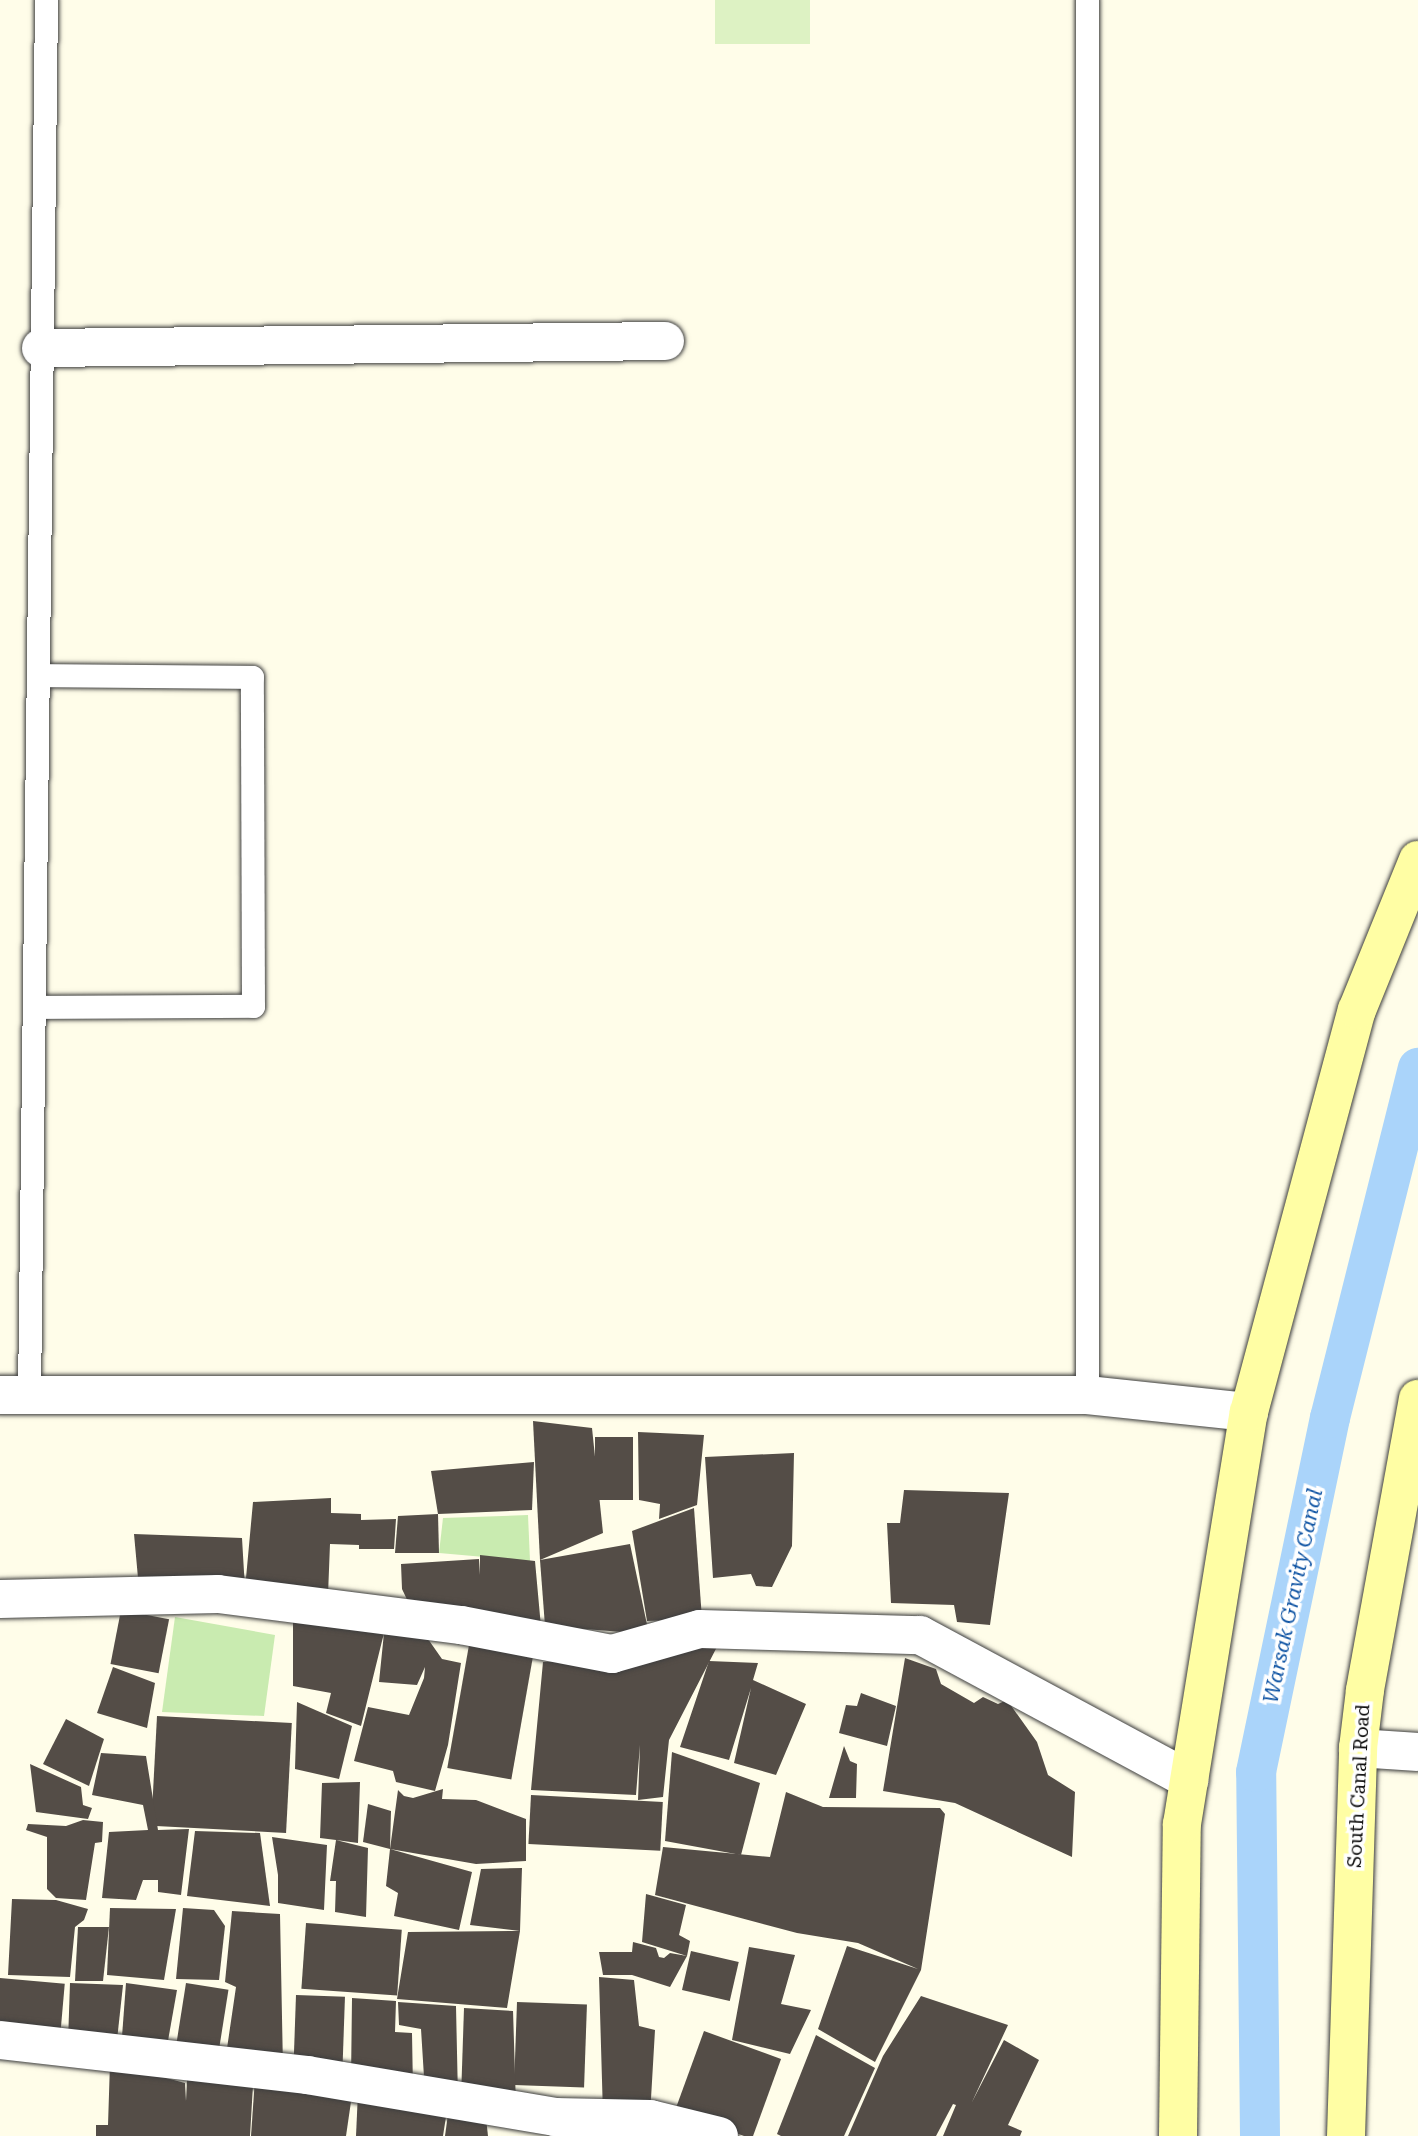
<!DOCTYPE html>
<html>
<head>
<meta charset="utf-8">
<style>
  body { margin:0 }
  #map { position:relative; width:1418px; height:2136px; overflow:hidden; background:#fffde9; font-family:"Roboto Serif",serif }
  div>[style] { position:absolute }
  .green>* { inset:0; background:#c9ebb0 }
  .pitch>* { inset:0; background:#ddf2c3; transform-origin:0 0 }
  .canal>* { height:40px; margin:-20px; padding:0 20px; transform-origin:20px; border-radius:20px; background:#aad4fa }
  .building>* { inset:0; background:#544d47; transform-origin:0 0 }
  .roads { filter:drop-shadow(0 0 2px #3e3e3e) drop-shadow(0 0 2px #3e3e3e) }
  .service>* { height:23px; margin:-11.5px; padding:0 11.5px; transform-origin:11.5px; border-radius:11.5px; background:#fff }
  .minor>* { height:38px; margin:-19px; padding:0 19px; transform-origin:19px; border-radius:19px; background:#fff }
  .secondary>* { height:38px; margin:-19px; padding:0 19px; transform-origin:19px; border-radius:19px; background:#fffea4 }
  span { translate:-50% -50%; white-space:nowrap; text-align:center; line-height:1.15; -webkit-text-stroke:7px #fff; paint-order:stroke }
  .street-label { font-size:19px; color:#0b0b0b }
  .water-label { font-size:21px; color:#0e53a3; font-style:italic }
</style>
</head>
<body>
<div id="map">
  <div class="green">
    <i style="clip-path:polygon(528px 1515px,530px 1561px,439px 1553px,443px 1518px)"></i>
    <i style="clip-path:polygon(175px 1617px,275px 1635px,264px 1716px,162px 1712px)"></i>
  </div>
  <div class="pitch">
    <i style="left:715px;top:0;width:95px;height:44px"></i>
  </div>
  <div class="canal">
    <i style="left:1260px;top:2136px;width:364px;rotate:-90.6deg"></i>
    <i style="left:1256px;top:1772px;width:362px;rotate:-78.2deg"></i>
    <i style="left:1330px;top:1418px;width:361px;rotate:-75.9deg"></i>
  </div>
  <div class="building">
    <i style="clip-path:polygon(533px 1421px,592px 1428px,603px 1533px,540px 1560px)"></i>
    <i style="clip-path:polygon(638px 1432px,704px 1435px,697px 1505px,659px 1519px,660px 1504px,639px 1500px)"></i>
    <i style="left:595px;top:1437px;width:38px;height:63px"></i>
    <i style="clip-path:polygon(794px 1453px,792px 1546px,772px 1587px,756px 1586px,751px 1574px,713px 1578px,705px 1457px)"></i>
    <i style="clip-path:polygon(534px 1462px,532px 1510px,438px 1514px,431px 1471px)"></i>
    <i style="clip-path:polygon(904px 1490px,1009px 1493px,990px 1625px,957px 1622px,954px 1605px,891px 1603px,887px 1523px,900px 1523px)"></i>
    <i style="clip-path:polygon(331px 1498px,331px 1513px,361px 1514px,361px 1520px,396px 1519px,394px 1549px,359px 1549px,359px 1545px,330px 1544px,328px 1595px,139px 1589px,134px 1534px,242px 1538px,245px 1589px,253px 1502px)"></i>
    <i style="clip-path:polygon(694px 1508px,702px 1619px,647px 1621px,632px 1531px)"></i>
    <i style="clip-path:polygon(438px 1514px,439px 1553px,395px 1553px,398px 1516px)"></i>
    <i style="clip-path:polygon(630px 1544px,649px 1634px,545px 1626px,540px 1560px)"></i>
    <i style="clip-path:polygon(480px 1555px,535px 1561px,541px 1627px,412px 1610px,402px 1589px,401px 1564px,479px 1559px,480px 1575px)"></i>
    <i style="left:121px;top:1610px;width:49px;height:55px;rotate:11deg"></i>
    <i style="clip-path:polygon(293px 1619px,384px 1633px,361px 1726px,326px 1713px,331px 1693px,293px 1686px)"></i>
    <i style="clip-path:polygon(384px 1633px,428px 1639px,442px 1659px,461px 1663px,448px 1745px,435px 1791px,396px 1782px,393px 1771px,354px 1761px,368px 1707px,409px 1715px,424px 1678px,425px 1667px,417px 1685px,379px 1682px)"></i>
    <i style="clip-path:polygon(720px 1641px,669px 1740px,663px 1797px,638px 1800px,640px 1745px,636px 1795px,531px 1790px,543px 1662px,615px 1658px)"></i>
    <i style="left:469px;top:1645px;width:65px;height:125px;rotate:10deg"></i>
    <i style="clip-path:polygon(905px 1658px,936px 1669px,941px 1684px,974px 1703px,983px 1697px,998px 1704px,1007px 1700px,1037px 1742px,1048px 1775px,1075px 1792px,1072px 1857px,955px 1803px,883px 1791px)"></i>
    <i style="clip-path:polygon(709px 1661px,758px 1663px,753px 1680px,806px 1704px,776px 1775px,734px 1763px,751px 1688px,729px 1760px,680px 1747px)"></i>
    <i style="clip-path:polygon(113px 1667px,155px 1683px,147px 1728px,97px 1713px)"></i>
    <i style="clip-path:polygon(861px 1693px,896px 1706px,887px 1746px,839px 1733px,846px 1705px,857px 1706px)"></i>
    <i style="clip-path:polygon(297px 1702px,352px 1726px,339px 1779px,295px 1769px)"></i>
    <i style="left:157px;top:1716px;width:135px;height:110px;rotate:3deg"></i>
    <i style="clip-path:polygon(66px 1719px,104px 1739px,89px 1786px,43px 1764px)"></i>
    <i style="clip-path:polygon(844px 1746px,850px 1761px,857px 1764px,856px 1798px,829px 1798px)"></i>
    <i style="clip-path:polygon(672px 1752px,760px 1783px,741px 1855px,665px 1841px)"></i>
    <i style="clip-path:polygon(101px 1753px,146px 1756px,158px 1830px,189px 1829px,181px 1895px,158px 1892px,158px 1880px,143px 1880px,136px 1900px,102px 1898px,109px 1832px,148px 1830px,143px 1805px,92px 1795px)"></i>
    <i style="clip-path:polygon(30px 1764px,81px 1787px,83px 1805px,92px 1808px,88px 1819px,36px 1812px)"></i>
    <i style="clip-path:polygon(360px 1782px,358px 1843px,336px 1840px,368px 1848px,366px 1917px,335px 1912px,336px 1881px,330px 1881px,336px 1840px,320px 1838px,322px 1783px)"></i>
    <i style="clip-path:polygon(443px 1789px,442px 1799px,476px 1800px,526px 1819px,526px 1861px,476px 1864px,390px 1849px,472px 1872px,459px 1930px,394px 1916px,398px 1893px,386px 1886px,390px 1849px,398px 1790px,404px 1796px,413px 1798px)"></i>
    <i style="clip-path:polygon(786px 1792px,823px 1807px,940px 1808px,945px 1814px,921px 1970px,875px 2062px,818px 2029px,847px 1946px,918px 1969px,858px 1943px,797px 1933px,655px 1895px,663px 1847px,770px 1857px)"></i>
    <i style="left:531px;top:1795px;width:132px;height:49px;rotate:3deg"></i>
    <i style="clip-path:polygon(368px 1804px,391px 1811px,390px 1849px,363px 1842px)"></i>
    <i style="clip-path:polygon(83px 1820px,103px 1822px,102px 1842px,95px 1843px,86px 1900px,56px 1898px,47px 1889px,47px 1837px,26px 1830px,28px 1824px,66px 1826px)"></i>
    <i style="clip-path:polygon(195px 1831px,260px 1833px,270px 1906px,187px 1896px)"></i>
    <i style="clip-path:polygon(272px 1837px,327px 1845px,324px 1910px,278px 1903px,278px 1875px)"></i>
    <i style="clip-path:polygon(522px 1868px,520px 1931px,507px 2008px,397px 1999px,408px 1932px,520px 1931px,470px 1925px,481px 1869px)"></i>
    <i style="clip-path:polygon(646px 1894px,686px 1905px,679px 1935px,690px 1941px,687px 1956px,670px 1987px,632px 1975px,603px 1975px,599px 1952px,632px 1952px,633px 1942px,656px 1948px,659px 1957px,664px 1958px,670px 1953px,687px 1956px,642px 1942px)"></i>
    <i style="clip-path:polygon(12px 1899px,56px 1900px,88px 1909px,84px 1920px,75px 1927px,70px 1977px,8px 1975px)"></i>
    <i style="clip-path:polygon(110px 1908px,176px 1909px,164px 1980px,107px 1975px)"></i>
    <i style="clip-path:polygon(183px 1908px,214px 1910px,225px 1926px,219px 1980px,176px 1979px)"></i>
    <i style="clip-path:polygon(232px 1911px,280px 1914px,283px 2068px,225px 2062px,236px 1987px,225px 1982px)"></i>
    <i style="left:306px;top:1923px;width:96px;height:66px;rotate:4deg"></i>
    <i style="clip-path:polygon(78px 1927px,109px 1927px,103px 1981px,75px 1981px)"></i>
    <i style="clip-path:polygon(749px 1947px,795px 1955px,781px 2004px,811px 2010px,790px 2054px,732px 2040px)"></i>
    <i style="left:691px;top:1951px;width:49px;height:40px;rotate:13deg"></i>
    <i style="clip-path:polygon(599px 1977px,634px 1980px,639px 2026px,655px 2030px,650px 2116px,603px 2115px)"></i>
    <i style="left:0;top:1978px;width:65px;height:57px;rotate:5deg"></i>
    <i style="clip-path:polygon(70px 1983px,123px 1985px,116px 2049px,68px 2042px)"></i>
    <i style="clip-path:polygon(126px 1983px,177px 1990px,166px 2052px,121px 2050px)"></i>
    <i style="left:186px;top:1983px;width:43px;height:70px;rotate:9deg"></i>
    <i style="left:296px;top:1995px;width:49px;height:73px;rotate:2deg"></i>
    <i style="clip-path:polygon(921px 1996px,1008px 2025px,972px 2102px,1004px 2040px,1039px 2060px,1008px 2125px,1022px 2131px,1020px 2136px,943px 2136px,956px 2105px,953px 2104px,936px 2136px,848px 2136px,883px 2056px)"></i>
    <i style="clip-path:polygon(352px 1998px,396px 2001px,395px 2032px,412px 2033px,413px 2090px,351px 2080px)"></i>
    <i style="clip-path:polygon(398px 2002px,456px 2006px,458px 2098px,425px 2093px,421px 2029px,399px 2025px)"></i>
    <i style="left:517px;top:2002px;width:70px;height:83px;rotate:2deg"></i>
    <i style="clip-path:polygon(464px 2008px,513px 2011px,516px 2107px,461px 2098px)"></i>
    <i style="left:704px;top:2031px;width:82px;height:85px;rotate:20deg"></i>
    <i style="clip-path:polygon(816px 2035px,875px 2068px,844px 2136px,781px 2136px,777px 2134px)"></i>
    <i style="clip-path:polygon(110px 2063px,185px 2083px,186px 2101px,187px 2080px,253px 2085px,250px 2136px,96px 2136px,96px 2125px,108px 2125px)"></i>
    <i style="clip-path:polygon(255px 2078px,353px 2088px,346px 2136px,251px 2136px)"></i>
    <i style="clip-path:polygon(358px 2092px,447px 2110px,443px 2136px,356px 2136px)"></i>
    <i style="clip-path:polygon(449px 2107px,486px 2118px,488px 2136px,445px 2136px)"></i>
  </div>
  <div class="roads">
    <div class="service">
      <i style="left:1087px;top:0;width:1395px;rotate:90deg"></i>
      <i style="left:34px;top:1007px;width:219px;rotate:-0.3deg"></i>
      <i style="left:253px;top:1006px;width:329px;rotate:-90.2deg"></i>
      <i style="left:252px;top:677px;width:214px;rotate:-179.5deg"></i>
      <i style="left:29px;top:1395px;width:1395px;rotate:-89.3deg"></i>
    </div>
    <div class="minor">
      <i style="left:41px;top:348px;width:624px;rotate:-0.64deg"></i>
      <i style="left:0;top:1395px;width:1087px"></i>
      <i style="left:1087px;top:1395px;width:163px;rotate:6deg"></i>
      <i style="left:0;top:1599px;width:218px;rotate:-1.3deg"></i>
      <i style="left:218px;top:1594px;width:245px;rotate:7.3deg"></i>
      <i style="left:461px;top:1625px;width:154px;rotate:10.9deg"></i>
      <i style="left:612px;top:1654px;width:91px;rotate:-15.9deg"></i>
      <i style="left:700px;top:1629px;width:220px;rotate:1.6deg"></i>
      <i style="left:920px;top:1635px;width:306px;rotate:28.3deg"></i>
      <i style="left:1358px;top:1748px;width:60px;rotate:3.8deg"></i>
      <i style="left:0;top:2040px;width:309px;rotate:6.5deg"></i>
      <i style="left:307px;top:2075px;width:252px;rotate:9.6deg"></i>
      <i style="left:555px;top:2117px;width:95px;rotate:1.2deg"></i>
      <i style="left:650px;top:2119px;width:71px;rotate:13.8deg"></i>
    </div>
    <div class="secondary">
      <i style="left:1178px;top:2136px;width:312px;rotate:-89.3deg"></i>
      <i style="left:1182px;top:1824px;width:417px;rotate:-80.8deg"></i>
      <i style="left:1249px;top:1412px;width:416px;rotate:-75deg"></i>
      <i style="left:1357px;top:1010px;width:162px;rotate:-67.9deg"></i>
      <i style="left:1346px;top:2136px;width:388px;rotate:-88.2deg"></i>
      <i style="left:1358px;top:1748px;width:58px;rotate:-83.1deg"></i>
      <i style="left:1365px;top:1690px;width:296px;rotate:-79.7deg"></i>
    </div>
  </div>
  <div class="street-label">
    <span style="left:1359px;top:1786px;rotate:-87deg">South Canal Road</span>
  </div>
  <div class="water-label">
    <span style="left:1293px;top:1596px;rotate:-78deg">Warsak Gravity Canal</span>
  </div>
</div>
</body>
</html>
